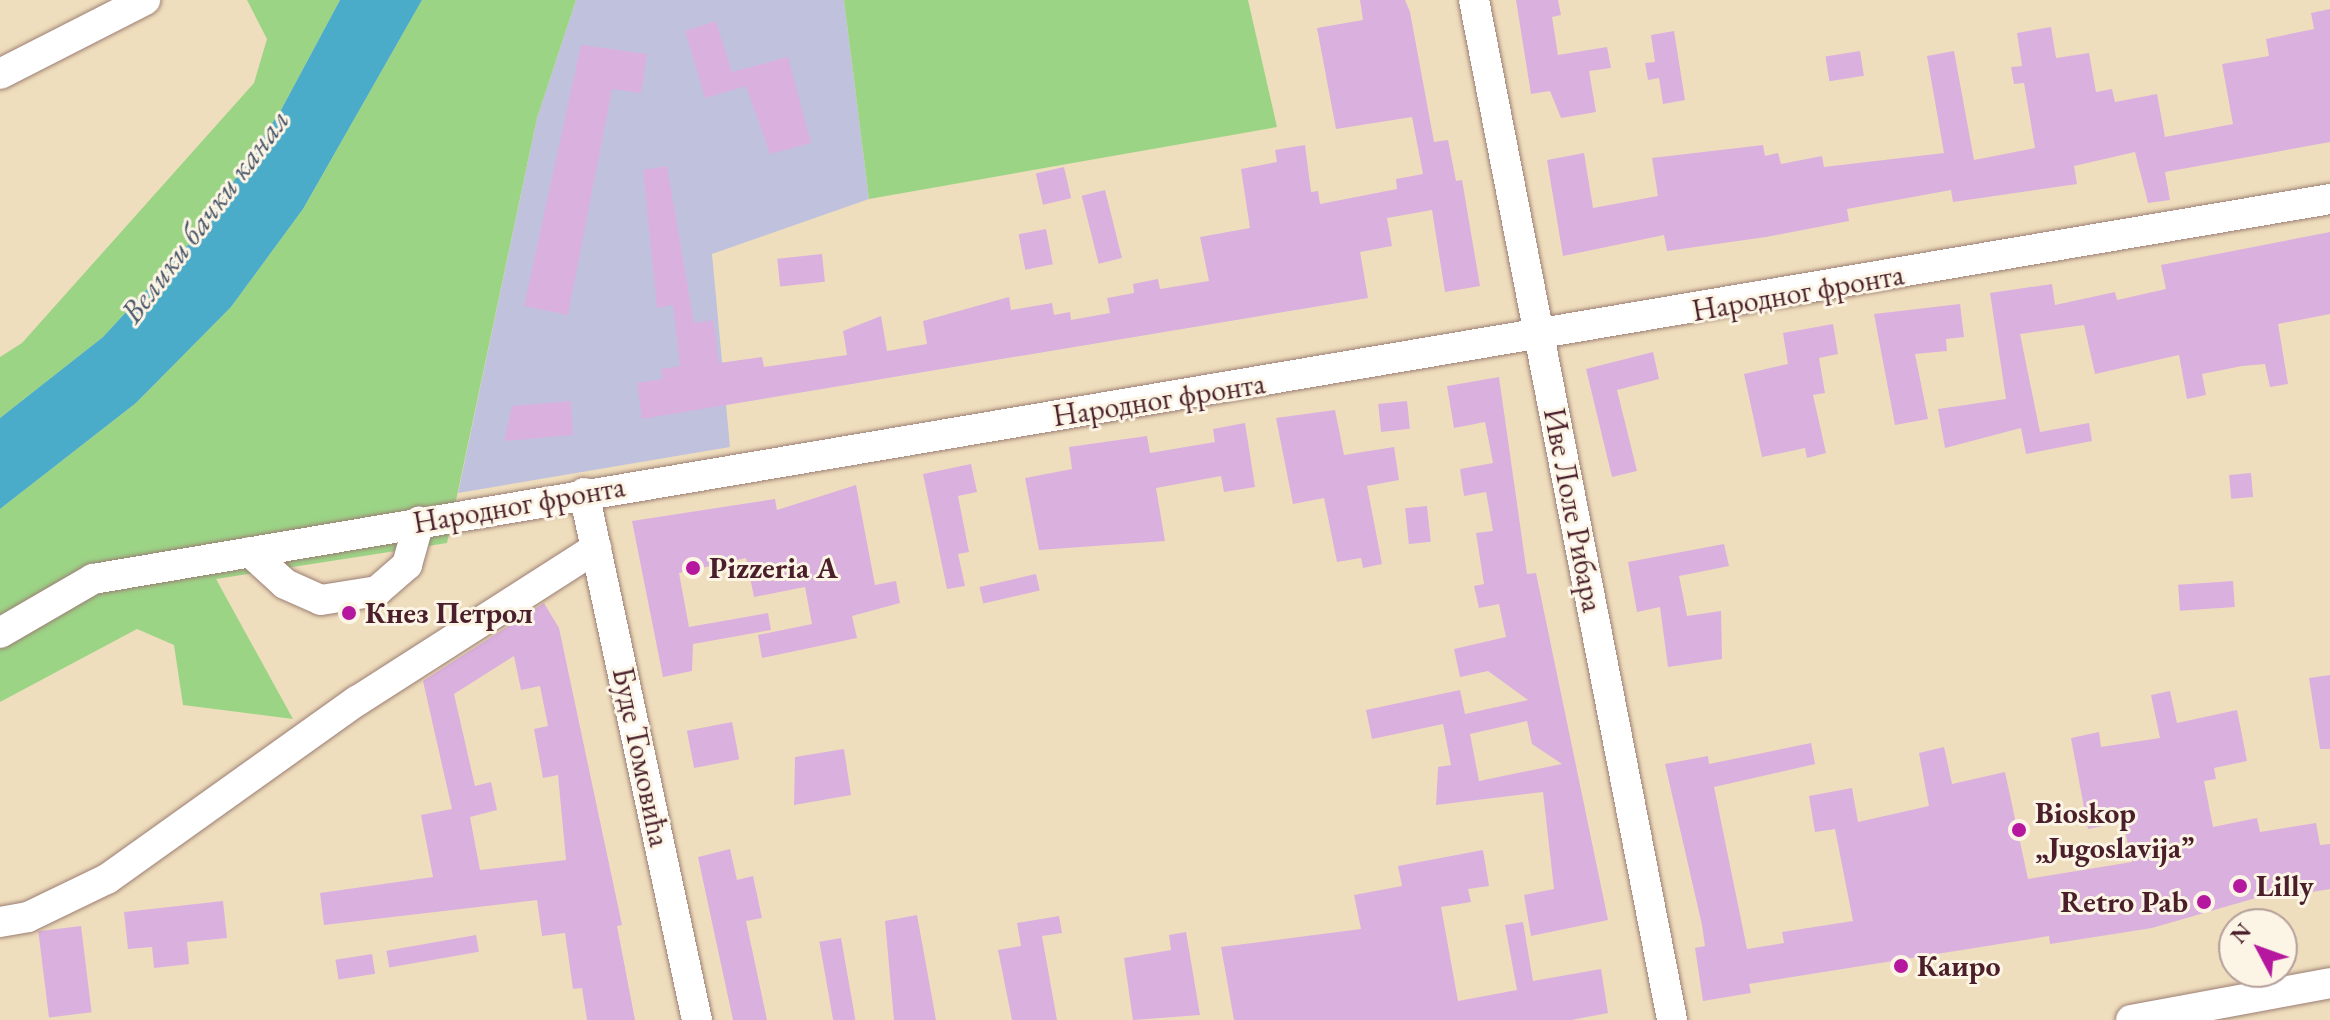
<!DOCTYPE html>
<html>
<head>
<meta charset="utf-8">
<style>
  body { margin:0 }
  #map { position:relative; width:2330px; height:1020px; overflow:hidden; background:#efdebd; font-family:"EB Garamond",serif }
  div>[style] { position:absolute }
  .industrial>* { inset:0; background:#c0c2dd }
  .green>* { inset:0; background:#9cd486 }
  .water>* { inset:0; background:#4aacc9 }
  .building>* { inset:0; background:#dab0df; transform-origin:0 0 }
  .roads { filter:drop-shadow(0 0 2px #9c7e74) drop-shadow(0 0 2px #9c7e74) }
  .minor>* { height:30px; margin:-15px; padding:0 15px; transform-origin:15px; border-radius:15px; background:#fff }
  .dots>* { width:22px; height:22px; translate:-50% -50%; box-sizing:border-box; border:4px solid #fcf5e5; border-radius:50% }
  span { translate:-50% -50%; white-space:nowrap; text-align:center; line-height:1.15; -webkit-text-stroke:6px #fcf5e5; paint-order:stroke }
  .street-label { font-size:30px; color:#4a1f2b }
  .poi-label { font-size:30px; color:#4a1f2b; font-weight:700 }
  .left { translate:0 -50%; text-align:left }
  .right { translate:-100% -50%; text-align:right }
  .water-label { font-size:32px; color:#4a576a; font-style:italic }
  .north { position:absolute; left:2218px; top:908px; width:80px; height:80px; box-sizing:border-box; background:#fcf5e5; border:2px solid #b59f9b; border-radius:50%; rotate:311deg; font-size:22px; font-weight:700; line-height:32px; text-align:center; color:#4a1f2b }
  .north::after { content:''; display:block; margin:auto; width:28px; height:36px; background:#b5179e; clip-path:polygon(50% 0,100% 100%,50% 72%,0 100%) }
</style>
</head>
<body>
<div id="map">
  <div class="industrial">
    <i style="clip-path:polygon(576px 0,844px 0,869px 199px,712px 254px,730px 447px,458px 493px,537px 118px)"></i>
  </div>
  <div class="green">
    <i style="clip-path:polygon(247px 0,340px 0,281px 110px,200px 232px,103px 337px,0 418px,0 357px,22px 343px,254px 83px,267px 39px)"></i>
    <i style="clip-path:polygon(422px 0,576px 0,537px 118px,447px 543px,216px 579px,293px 719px,183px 705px,174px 645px,137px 629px,0 702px,0 509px,136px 403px,231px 307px,303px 209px)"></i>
    <i style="clip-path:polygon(844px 0,1248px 0,1277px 127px,869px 199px)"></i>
  </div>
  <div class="water">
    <i style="clip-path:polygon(340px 0,422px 0,303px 209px,231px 307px,136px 403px,0 509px,0 418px,103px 337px,200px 232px,281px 110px)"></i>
  </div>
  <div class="building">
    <i style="clip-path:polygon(1360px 0,1405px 0,1410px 12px,1434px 142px,1448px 140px,1456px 181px,1462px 180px,1480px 286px,1445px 292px,1432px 210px,1387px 218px,1392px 246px,1360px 252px,1368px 298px,642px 419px,637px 383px,663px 379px,661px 369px,680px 366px,673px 305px,657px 308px,643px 170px,667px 166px,694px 323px,713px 320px,719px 363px,762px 357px,764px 367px,847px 355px,843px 331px,881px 316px,887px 351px,927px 344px,923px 321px,1009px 297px,1011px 310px,1052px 303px,1054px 315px,1070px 312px,1071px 320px,1110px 313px,1107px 298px,1134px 293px,1133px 284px,1158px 279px,1160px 289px,1209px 281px,1200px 237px,1250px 228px,1241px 169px,1277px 162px,1275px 150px,1305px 145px,1311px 192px,1318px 191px,1320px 204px,1397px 189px,1396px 179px,1423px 174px,1412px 117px,1336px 129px,1317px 28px,1363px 20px)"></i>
    <i style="clip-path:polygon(1516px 0,1558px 0,1561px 15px,1552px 17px,1558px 55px,1607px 47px,1611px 68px,1589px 71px,1596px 112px,1561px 118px,1550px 91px,1531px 94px)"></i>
    <i style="clip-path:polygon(2330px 9px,2330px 142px,2165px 172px,2170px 200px,2148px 203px,2135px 152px,2074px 166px,2077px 184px,1953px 202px,1951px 190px,1847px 209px,1849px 221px,1766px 237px,1667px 251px,1664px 235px,1563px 256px,1547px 160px,1584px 153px,1593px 208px,1658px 196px,1652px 158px,1669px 156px,1763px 145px,1765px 156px,1778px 153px,1781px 164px,1822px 156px,1824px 167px,1944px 153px,1927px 56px,1954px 51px,1974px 160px,2035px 148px,2024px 83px,2014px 84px,2011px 67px,2022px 66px,2017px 33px,2051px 27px,2056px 58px,2089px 53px,2096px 92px,2112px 89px,2115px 102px,2157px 94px,2165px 137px,2233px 124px,2222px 64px,2269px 56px,2266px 39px,2314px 29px,2311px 13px)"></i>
    <i style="clip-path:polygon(716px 21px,732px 72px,788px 57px,811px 143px,770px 154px,746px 86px,705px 98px,685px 31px)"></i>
    <i style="clip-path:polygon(1674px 31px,1685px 100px,1663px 104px,1659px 78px,1648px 80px,1645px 63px,1655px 62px,1651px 35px)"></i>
    <i style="clip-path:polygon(581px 45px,647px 54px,641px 93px,612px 89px,568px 315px,524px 306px)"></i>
    <i style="left:1860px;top:51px;width:25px;height:35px;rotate:81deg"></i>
    <i style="left:1064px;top:167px;width:32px;height:29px;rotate:77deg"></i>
    <i style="left:1105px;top:190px;width:70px;height:24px;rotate:76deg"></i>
    <i style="left:1046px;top:229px;width:36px;height:28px;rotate:79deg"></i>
    <i style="clip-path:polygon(2330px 232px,2330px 314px,2278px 324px,2288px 384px,2270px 387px,2265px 364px,2242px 366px,2202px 374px,2206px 395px,2187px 399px,2179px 355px,2095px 374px,2084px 325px,2020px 334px,2040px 432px,2089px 423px,2092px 441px,2026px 454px,2021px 428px,1945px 448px,1938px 409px,2006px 399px,1990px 293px,2052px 284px,2055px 305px,2115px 292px,2117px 300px,2166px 289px,2161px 265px)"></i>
    <i style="left:822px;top:254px;width:28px;height:45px;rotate:84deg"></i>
    <i style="clip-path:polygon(1960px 304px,1964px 337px,1946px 339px,1947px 351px,1915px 354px,1928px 419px,1895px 425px,1874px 314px)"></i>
    <i style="clip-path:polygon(1833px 324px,1838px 354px,1819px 358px,1825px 393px,1813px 395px,1826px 453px,1807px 458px,1805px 448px,1762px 457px,1744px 374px,1788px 364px,1783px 333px)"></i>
    <i style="clip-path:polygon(1653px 352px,1659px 379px,1617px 390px,1637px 471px,1612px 477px,1586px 369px)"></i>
    <i style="clip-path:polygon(evenodd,1499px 377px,1527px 574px,1536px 573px,1608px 920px,1531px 936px,1524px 895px,1554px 889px,1543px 792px,1436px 805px,1438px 767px,1451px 765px,1443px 724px,1372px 739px,1366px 710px,1460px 690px,1465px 714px,1528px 700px,1488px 671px,1460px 677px,1454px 649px,1506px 637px,1499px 604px,1479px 608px,1474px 586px,1484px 584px,1476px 533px,1493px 531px,1486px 492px,1464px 496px,1460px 469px,1493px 463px,1485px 422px,1454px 428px,1447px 386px,1499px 377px,1527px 721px,1532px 744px,1562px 764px,1479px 781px,1470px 734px,1527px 721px)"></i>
    <i style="clip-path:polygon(571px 401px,573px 435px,504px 441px,512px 406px)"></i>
    <i style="left:1407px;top:401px;width:28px;height:29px;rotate:84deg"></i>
    <i style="clip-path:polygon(1335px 410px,1344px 455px,1394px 447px,1399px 480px,1367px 486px,1382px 564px,1363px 568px,1361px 558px,1337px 562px,1324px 498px,1293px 504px,1276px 418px)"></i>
    <i style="clip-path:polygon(1245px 423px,1255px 487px,1224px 492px,1221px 476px,1156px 488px,1165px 541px,1039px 550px,1025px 478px,1072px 469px,1069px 447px,1147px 436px,1150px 453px,1215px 442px,1213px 429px)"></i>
    <i style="clip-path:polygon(971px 464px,977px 492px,958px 496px,969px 552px,958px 554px,965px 586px,947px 589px,923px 474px)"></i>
    <i style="left:2251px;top:473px;width:24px;height:22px;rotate:85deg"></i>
    <i style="clip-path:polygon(856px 485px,875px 585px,896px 581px,900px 603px,852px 616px,857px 638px,762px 658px,758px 635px,812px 624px,805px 587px,754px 597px,746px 558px,679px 573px,689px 627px,768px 613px,771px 630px,693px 644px,692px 671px,663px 677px,632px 521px,775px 499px,777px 510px)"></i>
    <i style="left:1427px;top:506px;width:36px;height:22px;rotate:84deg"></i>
    <i style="clip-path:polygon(1724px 544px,1729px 566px,1679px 576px,1687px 616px,1721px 611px,1722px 659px,1668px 667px,1660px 607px,1637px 612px,1628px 562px)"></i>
    <i style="left:1036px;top:574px;width:17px;height:58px;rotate:77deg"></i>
    <i style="left:2233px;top:581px;width:26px;height:55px;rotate:86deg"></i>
    <i style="clip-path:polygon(evenodd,544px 603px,559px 628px,622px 925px,617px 926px,635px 1020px,587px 1020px,582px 988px,573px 989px,565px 933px,542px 936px,537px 900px,324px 925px,320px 893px,433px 877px,421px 815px,452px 809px,423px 681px,544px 603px,514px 656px,521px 690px,540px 686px,548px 726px,534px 729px,543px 778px,558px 775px,566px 860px,480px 870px,470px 817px,497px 810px,491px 782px,475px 786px,454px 694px,514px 656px)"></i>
    <i style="clip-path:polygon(2330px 675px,2330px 749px,2320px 749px,2309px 678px)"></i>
    <i style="clip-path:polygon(2170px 691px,2177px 723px,2237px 710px,2247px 761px,2214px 768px,2216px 779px,2204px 781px,2213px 827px,2257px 818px,2260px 832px,2316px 823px,2320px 845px,2330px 844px,2330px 889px,2288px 896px,2287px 889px,2152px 928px,2050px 944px,2049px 936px,1749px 984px,1751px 993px,1703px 1001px,1695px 948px,1705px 946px,1702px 925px,1665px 764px,1708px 756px,1709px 764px,1811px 743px,1815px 764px,1714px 787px,1747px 949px,1784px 943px,1782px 932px,1853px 921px,1835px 829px,1815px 832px,1809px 796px,1852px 788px,1858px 822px,1929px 806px,1919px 753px,1944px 747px,1952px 784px,2005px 772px,2028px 879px,2132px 862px,2123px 822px,2088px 829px,2071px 738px,2099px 732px,2101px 747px,2160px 738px,2151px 695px)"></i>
    <i style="left:732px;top:722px;width:38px;height:46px;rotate:79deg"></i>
    <i style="clip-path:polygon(844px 749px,851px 795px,794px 805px,795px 757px)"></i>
    <i style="clip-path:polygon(730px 849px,737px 880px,753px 876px,762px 918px,746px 921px,767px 1020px,733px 1020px,698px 857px)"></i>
    <i style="clip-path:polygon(1483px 850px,1489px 886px,1468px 889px,1471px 902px,1441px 907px,1458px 1001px,1517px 990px,1505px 925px,1523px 922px,1533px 981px,1601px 969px,1608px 1013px,1571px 1020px,1234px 1020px,1221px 947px,1361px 929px,1354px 895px,1402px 886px,1398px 866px)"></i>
    <i style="clip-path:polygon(223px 901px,227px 938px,187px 942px,189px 964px,154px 968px,152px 947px,128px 949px,124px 912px)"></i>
    <i style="clip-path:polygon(917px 915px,936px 1020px,894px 1020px,885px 921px)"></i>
    <i style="clip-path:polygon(1059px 916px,1062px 933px,1042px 936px,1057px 1020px,1012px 1020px,998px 950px,1021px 946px,1017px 923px)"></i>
    <i style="left:81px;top:926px;width:87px;height:43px;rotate:83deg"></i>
    <i style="clip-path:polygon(1186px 932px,1200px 1015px,1133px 1020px,1124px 958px,1171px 950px,1169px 935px)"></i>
    <i style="left:476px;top:935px;width:17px;height:91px;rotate:80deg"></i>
    <i style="left:841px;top:938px;width:83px;height:22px;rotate:80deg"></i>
    <i style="left:372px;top:954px;width:20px;height:37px;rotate:81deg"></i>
  </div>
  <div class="roads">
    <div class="minor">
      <i style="left:1474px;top:0;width:1039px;rotate:79.01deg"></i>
      <i style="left:0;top:74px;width:163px;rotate:-27deg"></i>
      <i style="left:584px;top:493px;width:539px;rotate:77.9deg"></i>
      <i style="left:250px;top:552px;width:47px;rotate:42.4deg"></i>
      <i style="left:285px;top:584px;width:39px;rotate:24deg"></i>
      <i style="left:321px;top:600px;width:57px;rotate:-9.1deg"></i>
      <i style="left:377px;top:591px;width:40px;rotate:-41deg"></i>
      <i style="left:407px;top:565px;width:45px;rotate:-74.4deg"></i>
      <i style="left:0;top:633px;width:108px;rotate:-30.1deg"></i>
      <i style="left:93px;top:579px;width:2269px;rotate:-9.64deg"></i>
      <i style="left:0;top:922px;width:28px;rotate:-10deg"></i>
      <i style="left:28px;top:917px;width:88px;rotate:-25.7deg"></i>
      <i style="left:107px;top:879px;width:307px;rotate:-35.5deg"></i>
      <i style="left:357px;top:701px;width:284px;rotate:-32.6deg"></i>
      <i style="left:2131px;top:1020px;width:202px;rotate:-10.5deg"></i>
    </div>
  </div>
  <div class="dots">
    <i style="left:693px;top:568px;background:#b5179e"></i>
    <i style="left:349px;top:613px;background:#b5179e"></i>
    <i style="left:2019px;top:830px;background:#b5179e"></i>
    <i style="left:2240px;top:886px;background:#b5179e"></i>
    <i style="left:2204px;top:902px;background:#b5179e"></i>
    <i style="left:1901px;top:966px;background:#b5179e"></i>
  </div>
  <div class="street-label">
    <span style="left:1798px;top:293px;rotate:-10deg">Народног фронта</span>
    <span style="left:1159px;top:400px;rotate:-9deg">Народног фронта</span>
    <span style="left:519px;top:505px;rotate:-10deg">Народног фронта</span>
    <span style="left:1573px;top:510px;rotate:79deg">Иве Лоле Рибара</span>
    <span style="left:641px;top:757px;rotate:78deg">Буде Томовића</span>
  </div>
  <div class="poi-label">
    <span class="left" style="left:709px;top:568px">Pizzeria A</span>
    <span class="left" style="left:365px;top:613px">Кнез Петрол</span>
    <span class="left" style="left:2035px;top:830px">Bioskop<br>„Jugoslavija”</span>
    <span class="left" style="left:2256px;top:886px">Lilly</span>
    <span class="right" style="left:2188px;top:902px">Retro Pab</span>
    <span class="left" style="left:1917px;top:966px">Каиро</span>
  </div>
  <div class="water-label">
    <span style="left:205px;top:216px;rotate:-53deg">Велики бачки канал</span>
  </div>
  <div class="north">N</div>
</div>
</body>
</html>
